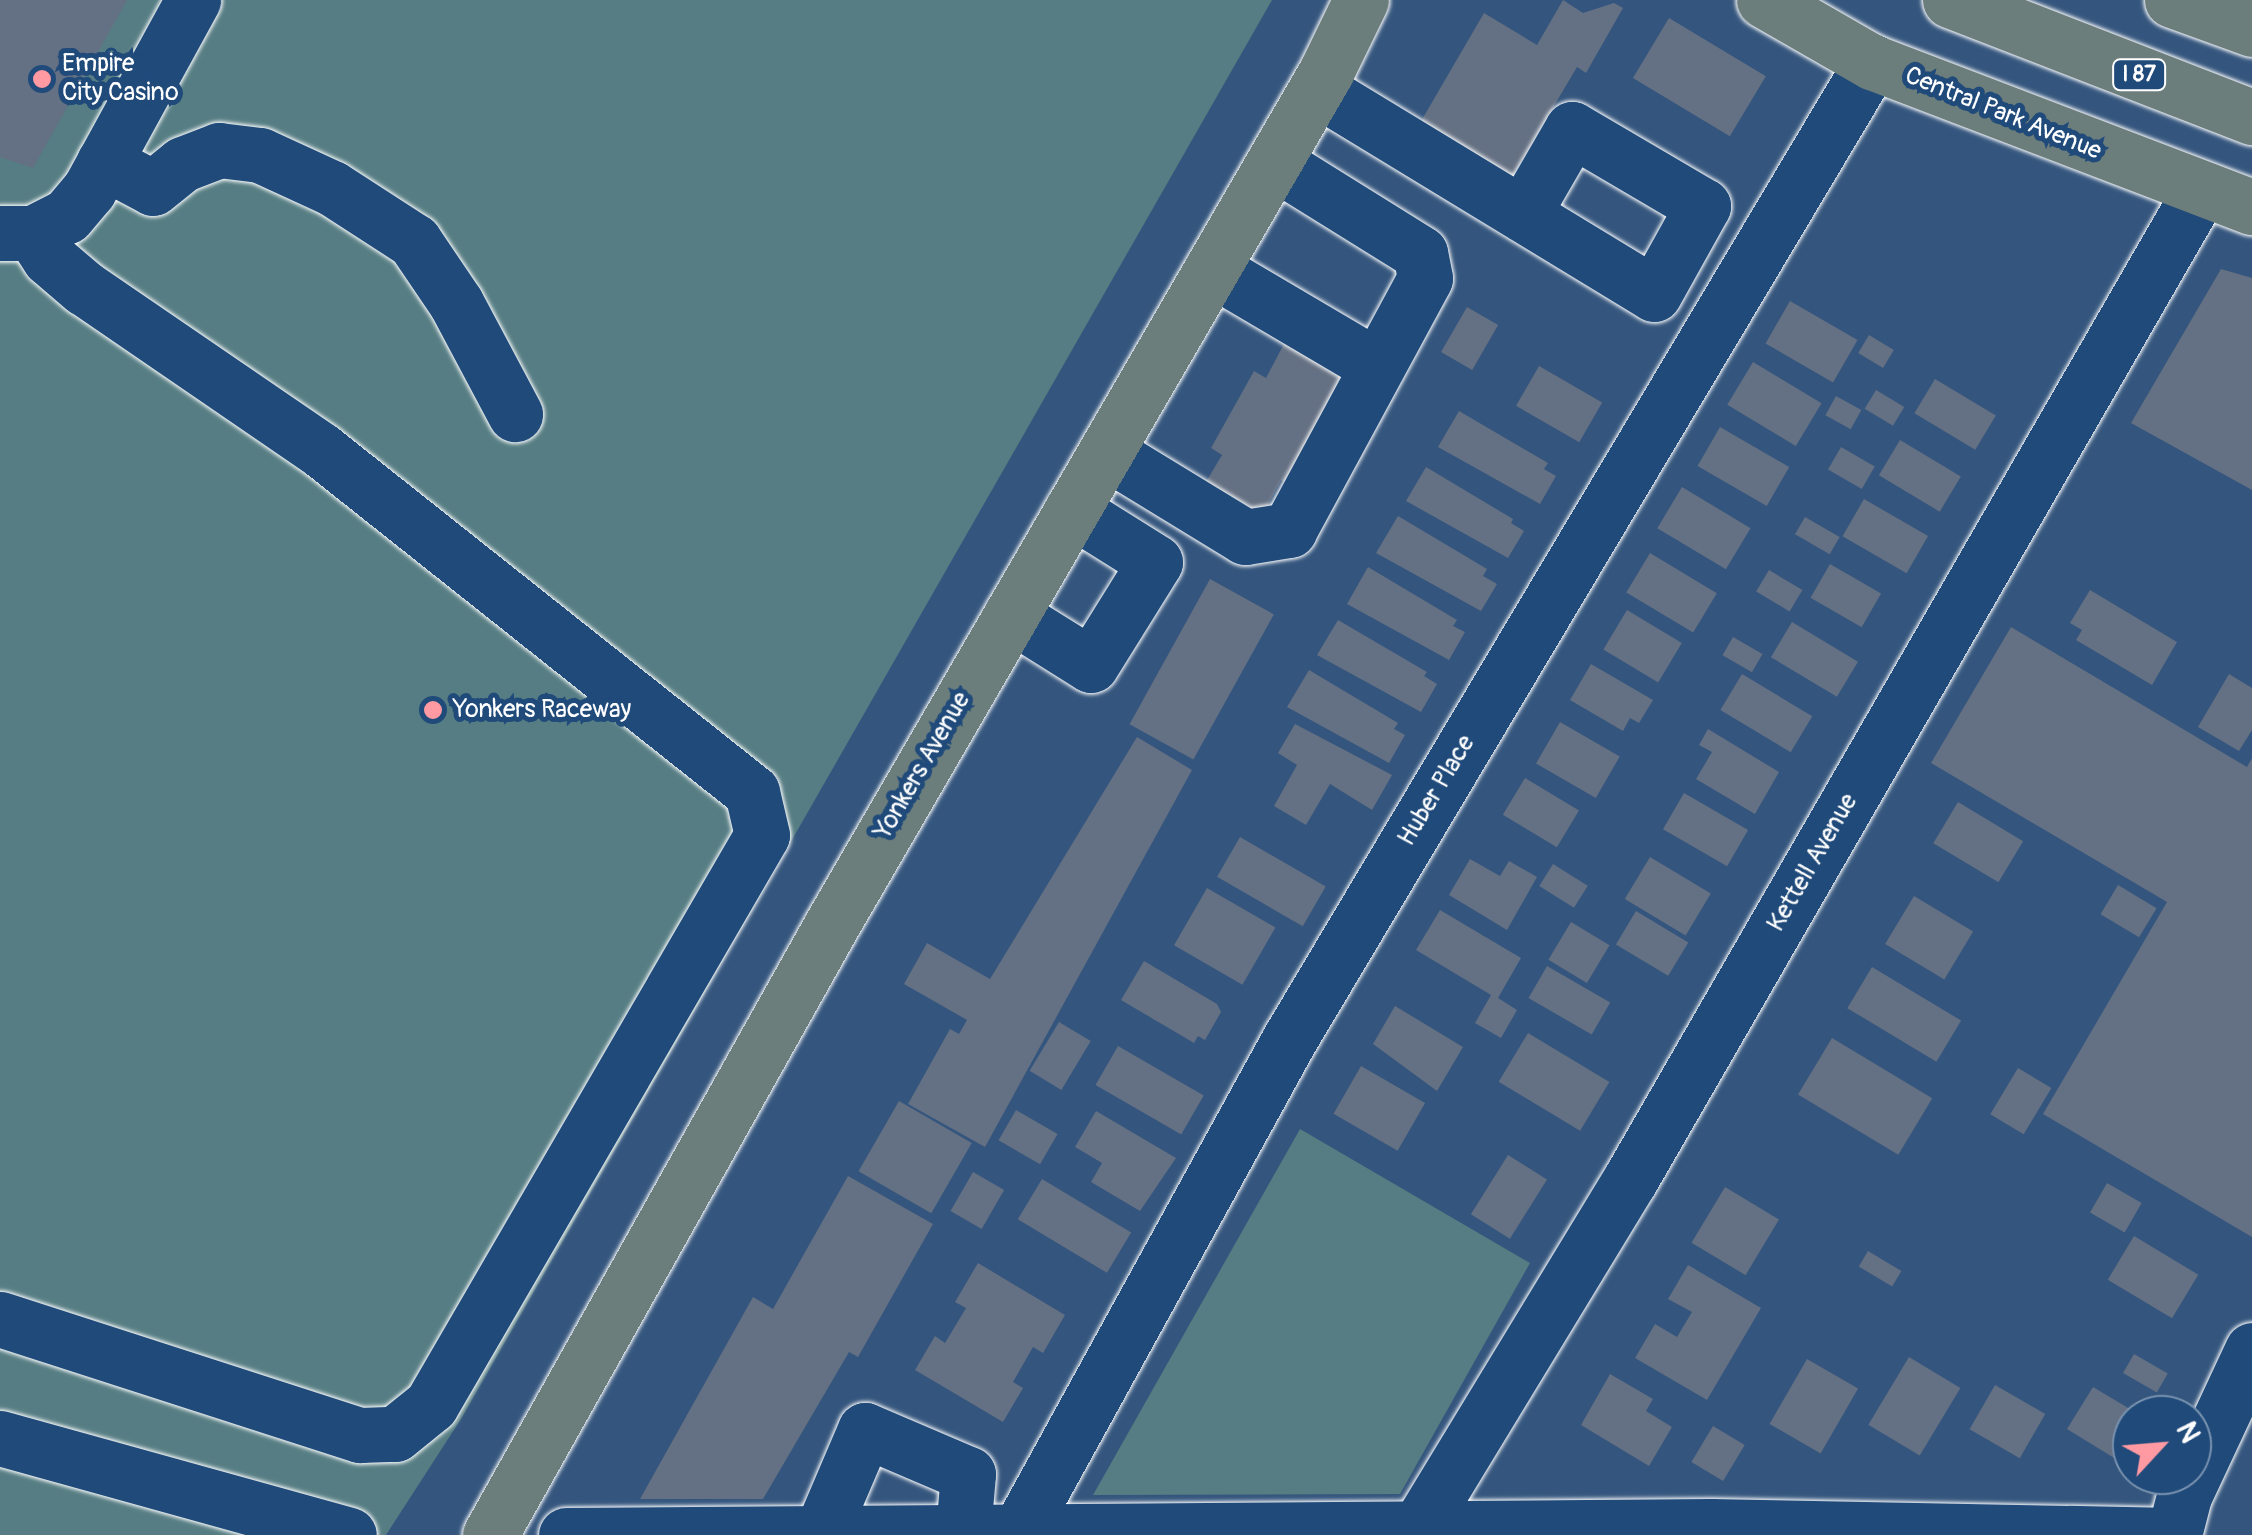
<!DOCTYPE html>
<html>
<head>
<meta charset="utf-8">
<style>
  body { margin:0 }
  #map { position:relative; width:2252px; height:1535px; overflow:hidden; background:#34557d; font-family:Pangolin,sans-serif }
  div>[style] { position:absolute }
  .green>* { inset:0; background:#557d83 }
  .building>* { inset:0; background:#647083; transform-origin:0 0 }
  .roads { filter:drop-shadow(0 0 2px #fff) drop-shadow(0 0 2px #fff) }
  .minor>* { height:55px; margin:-27.5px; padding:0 27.5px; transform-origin:27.5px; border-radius:27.5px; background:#1f4a7a }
  .major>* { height:55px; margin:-27.5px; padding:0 27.5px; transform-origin:27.5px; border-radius:27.5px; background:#6c7e7c }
  .highway>* { height:55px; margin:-27.5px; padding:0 27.5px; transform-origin:27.5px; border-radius:27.5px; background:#6c7e7c }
  .dots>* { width:28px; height:28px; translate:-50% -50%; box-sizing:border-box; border:5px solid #1f4a7a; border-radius:50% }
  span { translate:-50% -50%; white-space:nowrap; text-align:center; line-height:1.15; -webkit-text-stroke:10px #1f4a7a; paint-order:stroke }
  .shield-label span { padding:2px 8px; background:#1f4a7a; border:2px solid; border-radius:8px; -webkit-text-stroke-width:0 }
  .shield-label { font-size:22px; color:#fff; font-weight:700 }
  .poi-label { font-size:25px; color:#fff }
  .left { translate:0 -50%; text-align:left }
  .street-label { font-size:25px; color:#fff }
  .north { position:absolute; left:2112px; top:1395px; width:100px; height:100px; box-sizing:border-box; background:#1f4a7a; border:2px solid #7992af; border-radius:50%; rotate:64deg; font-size:28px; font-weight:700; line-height:40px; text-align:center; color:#fff }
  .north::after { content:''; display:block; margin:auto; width:35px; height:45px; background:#ff9aa2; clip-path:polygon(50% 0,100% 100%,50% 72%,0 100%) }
</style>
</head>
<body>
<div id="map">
  <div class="green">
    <i style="clip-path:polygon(0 0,1272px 0,461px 1419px,386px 1535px,0 1535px)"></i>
    <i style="clip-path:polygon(1300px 1129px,1530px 1263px,1400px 1494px,1093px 1495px)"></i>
  </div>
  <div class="building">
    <i style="clip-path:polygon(0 0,127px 0,33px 168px,0 157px)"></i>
    <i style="clip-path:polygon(1563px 0,1583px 13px,1614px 3px,1623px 8px,1586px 73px,1577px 67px,1505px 189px,1413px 135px,1484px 13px,1537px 45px)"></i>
    <i style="left:1669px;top:18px;width:113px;height:70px;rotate:31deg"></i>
    <i style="clip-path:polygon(2221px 269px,2252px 278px,2252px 490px,2131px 423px)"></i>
    <i style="left:1790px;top:301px;width:78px;height:49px;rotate:30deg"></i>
    <i style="left:1467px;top:307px;width:36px;height:52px;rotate:30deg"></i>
    <i style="left:1869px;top:335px;width:29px;height:21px;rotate:31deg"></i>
    <i style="clip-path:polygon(1286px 340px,1342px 372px,1338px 380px,1346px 385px,1296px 488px,1281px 480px,1263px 514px,1206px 482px,1222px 455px,1211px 448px,1254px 371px,1266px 378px)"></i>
    <i style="left:1753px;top:362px;width:80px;height:50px;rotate:31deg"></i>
    <i style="left:1539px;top:366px;width:73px;height:46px;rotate:30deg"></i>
    <i style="left:1935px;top:379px;width:71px;height:40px;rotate:31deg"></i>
    <i style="left:1876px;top:390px;width:33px;height:22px;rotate:31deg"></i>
    <i style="left:1836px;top:396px;width:29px;height:22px;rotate:29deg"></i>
    <i style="clip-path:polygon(1459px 411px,1548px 463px,1544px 469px,1556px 476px,1540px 504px,1438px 447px)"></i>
    <i style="left:1720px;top:427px;width:80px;height:45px;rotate:30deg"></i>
    <i style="left:1900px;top:440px;width:71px;height:41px;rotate:31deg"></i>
    <i style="left:1841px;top:447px;width:39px;height:26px;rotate:30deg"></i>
    <i style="clip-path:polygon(1426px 467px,1513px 519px,1511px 523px,1524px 531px,1508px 558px,1406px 501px)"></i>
    <i style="left:1682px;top:487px;width:80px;height:48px;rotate:31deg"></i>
    <i style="left:1864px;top:499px;width:74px;height:43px;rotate:30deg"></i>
    <i style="clip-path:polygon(1398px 516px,1487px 569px,1483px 576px,1497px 584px,1481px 611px,1376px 553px)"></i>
    <i style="left:1805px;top:517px;width:40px;height:20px;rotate:30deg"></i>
    <i style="left:1650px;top:553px;width:78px;height:46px;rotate:31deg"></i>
    <i style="left:1830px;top:564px;width:59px;height:39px;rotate:30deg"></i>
    <i style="clip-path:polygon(1368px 567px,1457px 620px,1453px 626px,1465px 632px,1449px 660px,1347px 604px)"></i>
    <i style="left:1769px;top:570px;width:39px;height:25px;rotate:31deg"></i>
    <i style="left:1210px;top:579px;width:73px;height:166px;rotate:29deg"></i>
    <i style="clip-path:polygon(2090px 590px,2177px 642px,2152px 685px,2076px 640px,2082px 630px,2070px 623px)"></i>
    <i style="left:1627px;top:610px;width:64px;height:46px;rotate:31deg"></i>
    <i style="clip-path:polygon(1338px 620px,1427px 672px,1424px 676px,1437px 684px,1421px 712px,1317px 655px)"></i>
    <i style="left:1792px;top:622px;width:77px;height:41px;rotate:31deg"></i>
    <i style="clip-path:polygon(2011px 627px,2247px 767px,2252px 758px,2252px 1237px,2043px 1114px,2167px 902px,1931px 763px)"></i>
    <i style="left:1733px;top:637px;width:34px;height:21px;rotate:30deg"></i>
    <i style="clip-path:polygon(1591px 664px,1653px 700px,1639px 723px,1630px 718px,1623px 731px,1570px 700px)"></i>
    <i style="clip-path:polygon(1309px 670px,1398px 723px,1394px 729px,1405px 735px,1389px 763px,1287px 707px)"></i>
    <i style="left:1742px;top:674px;width:82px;height:42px;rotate:31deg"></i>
    <i style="clip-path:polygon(2229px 674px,2252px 688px,2252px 730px,2239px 751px,2198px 727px)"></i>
    <i style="left:1560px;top:722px;width:69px;height:48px;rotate:30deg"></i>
    <i style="clip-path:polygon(1295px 724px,1392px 775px,1372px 810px,1330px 784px,1306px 825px,1274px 806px,1297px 765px,1278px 753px)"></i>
    <i style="clip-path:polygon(1708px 729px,1779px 772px,1755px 814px,1696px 779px,1712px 752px,1699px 745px)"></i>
    <i style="clip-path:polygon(1137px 737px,1192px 770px,985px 1147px,908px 1104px,950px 1029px,959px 1034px,967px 1020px,904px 984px,927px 943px,990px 979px)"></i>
    <i style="left:1525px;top:778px;width:63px;height:43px;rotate:31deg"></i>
    <i style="left:1684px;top:793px;width:74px;height:42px;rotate:30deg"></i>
    <i style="left:1958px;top:802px;width:76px;height:48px;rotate:31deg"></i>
    <i style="left:1240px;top:837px;width:99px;height:46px;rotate:30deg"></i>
    <i style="left:1650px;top:857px;width:71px;height:49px;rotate:31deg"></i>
    <i style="clip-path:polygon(1470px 859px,1500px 876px,1509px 861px,1537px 877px,1507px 930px,1449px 895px)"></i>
    <i style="left:1553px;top:864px;width:41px;height:26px;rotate:32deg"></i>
    <i style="left:2118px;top:885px;width:45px;height:34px;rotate:31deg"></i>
    <i style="left:1207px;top:888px;width:79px;height:66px;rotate:30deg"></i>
    <i style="left:1914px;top:896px;width:69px;height:56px;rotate:31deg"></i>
    <i style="clip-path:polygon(1440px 910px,1521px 958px,1498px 998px,1517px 1010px,1501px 1038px,1475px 1023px,1491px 995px,1416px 950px)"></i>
    <i style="left:1636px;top:911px;width:61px;height:39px;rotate:31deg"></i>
    <i style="left:1571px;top:922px;width:45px;height:44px;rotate:31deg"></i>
    <i style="clip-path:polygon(1144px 961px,1217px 1004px,1221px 1012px,1205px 1040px,1198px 1036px,1194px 1043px,1121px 1000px)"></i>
    <i style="left:1547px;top:966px;width:73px;height:37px;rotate:30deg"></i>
    <i style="left:1872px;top:967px;width:104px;height:48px;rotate:31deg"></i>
    <i style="clip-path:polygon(1395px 1006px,1463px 1047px,1437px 1091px,1373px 1044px)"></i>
    <i style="left:1059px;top:1022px;width:37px;height:57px;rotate:31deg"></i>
    <i style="left:1528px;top:1033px;width:95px;height:57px;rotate:31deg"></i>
    <i style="left:1832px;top:1038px;width:117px;height:66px;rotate:31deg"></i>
    <i style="left:1118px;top:1046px;width:99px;height:45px;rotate:30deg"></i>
    <i style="left:1361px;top:1066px;width:74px;height:55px;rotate:30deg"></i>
    <i style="left:2018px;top:1068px;width:39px;height:54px;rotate:31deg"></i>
    <i style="left:899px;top:1101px;width:84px;height:81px;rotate:30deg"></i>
    <i style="left:1016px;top:1110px;width:48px;height:35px;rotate:30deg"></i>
    <i style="clip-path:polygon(1096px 1111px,1176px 1158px,1140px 1211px,1091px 1182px,1102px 1163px,1075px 1147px)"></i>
    <i style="left:1508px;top:1155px;width:46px;height:70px;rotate:32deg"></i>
    <i style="left:973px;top:1172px;width:36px;height:45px;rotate:30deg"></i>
    <i style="clip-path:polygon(848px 1176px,933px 1224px,858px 1357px,849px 1352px,763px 1499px,640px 1499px,753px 1297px,773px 1309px)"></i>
    <i style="left:1042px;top:1179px;width:104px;height:47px;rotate:31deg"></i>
    <i style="left:2107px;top:1183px;width:40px;height:34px;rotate:30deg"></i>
    <i style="left:1725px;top:1187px;width:63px;height:65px;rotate:31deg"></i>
    <i style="left:2134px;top:1236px;width:75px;height:51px;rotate:31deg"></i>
    <i style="left:1868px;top:1251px;width:39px;height:18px;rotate:31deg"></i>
    <i style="clip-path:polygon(978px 1263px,1065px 1315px,1043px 1353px,1033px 1347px,1013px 1382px,1023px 1388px,1003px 1422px,915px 1370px,935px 1336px,945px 1343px,966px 1308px,955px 1302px)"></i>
    <i style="clip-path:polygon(1688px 1265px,1761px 1308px,1707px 1400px,1635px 1358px,1655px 1324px,1677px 1337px,1692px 1312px,1668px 1299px)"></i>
    <i style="left:2134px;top:1354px;width:39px;height:22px;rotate:30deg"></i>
    <i style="left:1909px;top:1357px;width:60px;height:79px;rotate:31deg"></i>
    <i style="left:1807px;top:1359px;width:59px;height:75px;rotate:30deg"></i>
    <i style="clip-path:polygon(1610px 1374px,1653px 1399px,1646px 1411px,1672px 1427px,1649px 1466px,1581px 1425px)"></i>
    <i style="left:1995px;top:1385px;width:58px;height:51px;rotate:30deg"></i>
    <i style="clip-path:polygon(2093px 1387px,2140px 1415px,2132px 1415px,2132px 1440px,2119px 1461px,2067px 1429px)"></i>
    <i style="left:1713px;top:1426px;width:37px;height:42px;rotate:31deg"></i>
  </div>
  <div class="roads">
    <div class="minor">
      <i style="left:1317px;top:89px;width:394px;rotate:31.3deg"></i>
      <i style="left:1654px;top:294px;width:101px;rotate:-60.9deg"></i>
      <i style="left:1703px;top:206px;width:152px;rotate:-149.6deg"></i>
      <i style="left:1572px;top:129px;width:98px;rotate:120deg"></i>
      <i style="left:104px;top:162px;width:55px;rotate:28deg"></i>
      <i style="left:153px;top:188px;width:38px;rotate:-39deg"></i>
      <i style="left:183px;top:164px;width:39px;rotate:-21deg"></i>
      <i style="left:219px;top:150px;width:41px;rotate:7deg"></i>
      <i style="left:260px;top:155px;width:79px;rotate:24.6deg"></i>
      <i style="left:332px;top:188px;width:98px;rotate:32.9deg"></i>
      <i style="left:414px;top:241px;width:75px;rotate:55.9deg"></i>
      <i style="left:456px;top:303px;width:126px;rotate:62deg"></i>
      <i style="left:0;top:233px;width:33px"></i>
      <i style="left:33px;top:233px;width:38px;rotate:-27deg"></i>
      <i style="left:67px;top:216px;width:34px;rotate:-50deg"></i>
      <i style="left:89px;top:190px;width:217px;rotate:-61.3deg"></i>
      <i style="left:1212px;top:269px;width:191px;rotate:30.5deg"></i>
      <i style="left:1106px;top:452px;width:163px;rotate:31.4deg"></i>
      <i style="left:1245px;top:537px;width:45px;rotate:-9deg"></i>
      <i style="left:1289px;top:530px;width:286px;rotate:-61.6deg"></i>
      <i style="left:1425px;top:278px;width:25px;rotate:-101deg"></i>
      <i style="left:1420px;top:253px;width:172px;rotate:-148.1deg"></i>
      <i style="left:1011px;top:615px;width:94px;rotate:32deg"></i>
      <i style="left:1091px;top:665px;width:121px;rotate:-58.1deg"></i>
      <i style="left:1155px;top:562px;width:98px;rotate:-147.9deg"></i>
      <i style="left:0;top:1319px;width:378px;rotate:17.9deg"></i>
      <i style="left:360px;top:1435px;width:35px;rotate:-2deg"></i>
      <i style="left:395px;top:1434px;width:46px;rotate:-38.9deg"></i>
      <i style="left:431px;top:1405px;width:659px;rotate:-59.86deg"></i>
      <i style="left:762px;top:835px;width:44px;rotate:-103.1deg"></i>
      <i style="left:752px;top:792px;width:550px;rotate:-141.57deg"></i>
      <i style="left:321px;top:450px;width:287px;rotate:-145.6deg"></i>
      <i style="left:84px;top:288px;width:46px;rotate:-139.4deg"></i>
      <i style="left:49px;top:258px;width:30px;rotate:-123deg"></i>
      <i style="left:0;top:1438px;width:362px;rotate:15.5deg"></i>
      <i style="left:1417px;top:1530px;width:410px;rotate:-58.7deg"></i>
      <i style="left:1630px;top:1180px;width:1141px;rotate:-60.04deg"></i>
      <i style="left:821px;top:1533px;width:112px;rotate:-66.9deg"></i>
      <i style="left:865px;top:1430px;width:112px;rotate:23.1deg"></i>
      <i style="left:968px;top:1474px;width:57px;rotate:95deg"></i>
      <i style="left:566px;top:1535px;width:1145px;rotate:-0.45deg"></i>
      <i style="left:1711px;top:1526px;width:463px;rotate:1.1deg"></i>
      <i style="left:1017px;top:1535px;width:565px;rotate:-61.21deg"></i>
      <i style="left:1289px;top:1040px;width:1139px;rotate:-59.2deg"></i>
      <i style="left:2174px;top:1535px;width:40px;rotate:-75.6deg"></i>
      <i style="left:2184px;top:1496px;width:161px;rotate:-65deg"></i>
    </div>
    <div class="major">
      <i style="left:1764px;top:0;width:125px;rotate:29.9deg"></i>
      <i style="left:1872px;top:62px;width:407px;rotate:20.9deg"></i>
      <i style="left:490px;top:1535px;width:698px;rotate:-60.75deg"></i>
      <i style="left:831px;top:926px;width:987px;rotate:-59.9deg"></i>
      <i style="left:1326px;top:72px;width:80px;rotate:-64.1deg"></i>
    </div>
    <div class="highway">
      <i style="left:1950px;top:0;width:324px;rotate:21.2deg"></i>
      <i style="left:2172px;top:0;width:85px;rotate:19.9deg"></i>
    </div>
  </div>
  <div class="dots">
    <i style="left:42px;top:79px;background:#ff9aa2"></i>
    <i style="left:433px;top:710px;background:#ff9aa2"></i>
  </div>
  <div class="shield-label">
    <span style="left:2139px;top:75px">I 87</span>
  </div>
  <div class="poi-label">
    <span class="left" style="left:62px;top:79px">Empire<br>City Casino</span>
    <span class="left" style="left:453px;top:710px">Yonkers Raceway</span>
  </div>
  <div class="street-label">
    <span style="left:2003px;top:114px;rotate:22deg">Central Park Avenue</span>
    <span style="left:923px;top:766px;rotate:-60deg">Yonkers Avenue</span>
    <span style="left:1437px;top:791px;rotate:-59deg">Huber Place</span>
    <span style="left:1813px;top:863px;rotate:-60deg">Kettell Avenue</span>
  </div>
  <div class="north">N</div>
</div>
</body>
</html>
